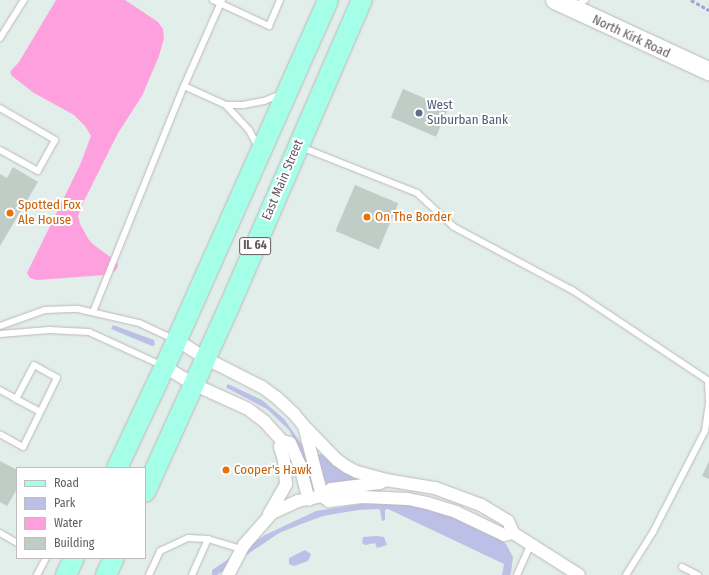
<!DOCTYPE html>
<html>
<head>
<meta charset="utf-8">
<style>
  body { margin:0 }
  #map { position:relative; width:709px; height:575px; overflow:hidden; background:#e1eeea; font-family:"Fira Sans Condensed",sans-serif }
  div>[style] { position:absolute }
  .green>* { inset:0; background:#bcc0e7 }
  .water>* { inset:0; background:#ffa0de }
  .building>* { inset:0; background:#c0ccc6; transform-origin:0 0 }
  .path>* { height:2.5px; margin-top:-1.25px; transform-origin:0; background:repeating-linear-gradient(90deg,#a89ed9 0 4px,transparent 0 6px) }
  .roads { filter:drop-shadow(0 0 1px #bfb7ba) drop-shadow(0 0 1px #bfb7ba) }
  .lane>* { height:6px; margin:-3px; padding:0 3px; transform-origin:3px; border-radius:3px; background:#fff }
  .street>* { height:12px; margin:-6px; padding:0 6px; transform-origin:6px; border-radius:6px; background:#fff }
  .secondary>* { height:18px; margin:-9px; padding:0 9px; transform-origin:9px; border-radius:9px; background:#fff }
  .primary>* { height:20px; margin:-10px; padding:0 10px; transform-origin:10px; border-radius:10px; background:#a5ffe8 }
  .dots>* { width:11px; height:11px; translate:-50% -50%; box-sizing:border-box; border:2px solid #fff; border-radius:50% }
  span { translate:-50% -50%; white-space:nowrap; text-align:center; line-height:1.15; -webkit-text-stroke:4px #fff; paint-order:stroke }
  .shield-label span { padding:1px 3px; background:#fff; border:1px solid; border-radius:3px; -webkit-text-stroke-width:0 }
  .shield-label { font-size:12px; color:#635a5f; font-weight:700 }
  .street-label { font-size:13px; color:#635a5f }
  .service-label { font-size:13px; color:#4e5e75 }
  .left { translate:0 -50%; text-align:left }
  .food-label { font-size:13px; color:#c56008 }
  .legend { position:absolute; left:16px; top:467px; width:130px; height:92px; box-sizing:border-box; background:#fff; border:1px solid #c1bdbf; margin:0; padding:5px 7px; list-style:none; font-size:12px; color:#635a5f }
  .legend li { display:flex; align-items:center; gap:8px; height:20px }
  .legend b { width:20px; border:1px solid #c1bdbf }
</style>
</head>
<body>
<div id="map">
  <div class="green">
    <i style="clip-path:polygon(113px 325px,154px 340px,155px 345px,152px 346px,111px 329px)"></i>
    <i style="clip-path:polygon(228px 384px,262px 400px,284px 419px,303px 446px,313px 484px,309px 479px,298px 447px,289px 430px,267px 409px,227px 388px,226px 387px)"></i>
    <i style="clip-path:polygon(316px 454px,321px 454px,344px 472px,367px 480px,327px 486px)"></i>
    <i style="clip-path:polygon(400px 503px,440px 512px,462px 520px,499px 539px,506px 544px,513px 557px,511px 573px,510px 575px,502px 575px,504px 564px,388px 509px,385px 510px,385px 520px,382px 521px,380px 510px,378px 509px,358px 510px,323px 516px,304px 523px,279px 533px,217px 575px,212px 575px,212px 570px,265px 535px,316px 511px,361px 504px)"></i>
    <i style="clip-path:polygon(377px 536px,384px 537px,387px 545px,377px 548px,375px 543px,365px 545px,362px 543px,363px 537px)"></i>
    <i style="clip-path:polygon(305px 550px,311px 554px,308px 561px,294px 566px,289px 564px,289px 558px)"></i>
  </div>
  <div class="water">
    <i style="clip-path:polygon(56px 0,125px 0,158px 22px,163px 29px,164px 38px,159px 56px,142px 96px,118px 133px,81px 207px,78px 216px,80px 224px,89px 240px,94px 245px,117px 262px,118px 266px,115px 271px,105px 275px,37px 280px,30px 278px,27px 273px,80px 165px,91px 136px,85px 126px,74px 115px,34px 93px,12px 76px,10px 72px,19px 62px)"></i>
  </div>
  <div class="building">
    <i style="left:403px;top:89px;width:49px;height:31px;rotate:23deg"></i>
    <i style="clip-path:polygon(13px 167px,38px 182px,0 246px,0 174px,7px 178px)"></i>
    <i style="left:355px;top:185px;width:47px;height:50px;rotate:23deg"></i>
    <i style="clip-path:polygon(0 461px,17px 470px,17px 489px,7px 506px,0 502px)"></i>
    <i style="clip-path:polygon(709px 461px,709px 479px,702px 476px)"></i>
  </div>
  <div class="path">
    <i style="left:691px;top:0;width:21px;rotate:29deg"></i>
  </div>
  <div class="roads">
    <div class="lane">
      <i style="left:213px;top:0;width:62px;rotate:24.9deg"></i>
      <i style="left:269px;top:26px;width:28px;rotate:-67deg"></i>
      <i style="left:222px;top:0;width:94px;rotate:113.8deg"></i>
      <i style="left:184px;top:86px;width:46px;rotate:24.3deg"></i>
      <i style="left:575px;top:7px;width:12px;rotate:-35deg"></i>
      <i style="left:0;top:38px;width:45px;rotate:-57.7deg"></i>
      <i style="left:0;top:108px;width:64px;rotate:30.2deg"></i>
      <i style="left:55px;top:140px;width:35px;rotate:119deg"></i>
      <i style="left:38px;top:171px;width:43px;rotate:-151.1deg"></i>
      <i style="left:258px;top:147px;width:19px;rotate:-118deg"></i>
      <i style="left:249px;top:130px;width:34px;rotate:-133deg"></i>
      <i style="left:226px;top:105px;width:17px"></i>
      <i style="left:243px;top:105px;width:21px;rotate:-11deg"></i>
      <i style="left:264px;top:101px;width:18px;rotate:-22deg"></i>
      <i style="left:301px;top:147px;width:125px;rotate:21.6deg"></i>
      <i style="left:417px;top:193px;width:50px;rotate:42.6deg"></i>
      <i style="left:454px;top:227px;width:134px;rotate:28.1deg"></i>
      <i style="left:572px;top:290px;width:164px;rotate:33.6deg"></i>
      <i style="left:93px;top:312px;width:244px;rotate:-68.1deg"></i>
      <i style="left:0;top:326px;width:48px;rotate:-19.6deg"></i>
      <i style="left:45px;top:310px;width:33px;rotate:-2deg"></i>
      <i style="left:78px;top:309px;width:63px;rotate:12.9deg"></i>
      <i style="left:139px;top:323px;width:38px;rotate:25deg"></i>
      <i style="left:0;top:334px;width:49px;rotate:-4.7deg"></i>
      <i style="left:49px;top:330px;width:40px;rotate:2.9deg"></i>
      <i style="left:89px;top:332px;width:79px;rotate:24.6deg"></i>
      <i style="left:0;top:390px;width:18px;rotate:29deg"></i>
      <i style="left:16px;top:399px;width:38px;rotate:-62deg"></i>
      <i style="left:34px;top:365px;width:26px;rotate:29deg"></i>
      <i style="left:57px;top:378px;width:77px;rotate:116.2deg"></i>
      <i style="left:23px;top:447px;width:26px;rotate:-151deg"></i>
      <i style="left:16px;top:399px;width:27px;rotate:28deg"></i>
      <i style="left:0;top:533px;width:20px;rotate:30deg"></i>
      <i style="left:682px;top:567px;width:18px;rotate:27deg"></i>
      <i style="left:37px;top:575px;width:19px;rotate:-62deg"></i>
      <i style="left:149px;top:575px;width:26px;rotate:-65deg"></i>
      <i style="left:160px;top:551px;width:31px;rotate:-25deg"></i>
      <i style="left:188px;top:538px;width:20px;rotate:3deg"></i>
      <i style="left:208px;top:539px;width:34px;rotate:17deg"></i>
      <i style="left:192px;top:575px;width:39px;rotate:-66deg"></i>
      <i style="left:517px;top:575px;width:34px;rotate:-66deg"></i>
      <i style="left:626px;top:575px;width:51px;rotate:-57.9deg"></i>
      <i style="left:653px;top:532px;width:114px;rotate:-62.8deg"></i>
      <i style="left:705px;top:431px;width:29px;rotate:-82deg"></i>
      <i style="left:709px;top:402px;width:22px;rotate:-93deg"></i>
    </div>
    <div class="street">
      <i style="left:177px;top:340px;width:33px;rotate:33deg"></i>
      <i style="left:205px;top:358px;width:64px;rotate:27deg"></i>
      <i style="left:262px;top:387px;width:17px;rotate:36deg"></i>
      <i style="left:276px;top:397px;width:25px;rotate:43deg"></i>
      <i style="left:294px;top:414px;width:16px;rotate:50deg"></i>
      <i style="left:304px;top:426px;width:72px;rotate:75.6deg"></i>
      <i style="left:322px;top:496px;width:9px;rotate:36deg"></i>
      <i style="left:329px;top:501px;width:35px;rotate:-7deg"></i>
      <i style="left:364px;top:497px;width:44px;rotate:2.6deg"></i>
      <i style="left:408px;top:499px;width:19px;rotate:12deg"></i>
      <i style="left:427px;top:503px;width:30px;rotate:17deg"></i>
      <i style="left:456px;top:512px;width:53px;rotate:25.6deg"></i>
      <i style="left:504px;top:535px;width:9px;rotate:-13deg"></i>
      <i style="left:165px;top:367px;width:33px;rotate:31deg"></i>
      <i style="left:193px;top:384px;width:60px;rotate:24.4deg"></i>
      <i style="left:248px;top:409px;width:21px;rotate:37deg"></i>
      <i style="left:265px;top:422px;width:25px;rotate:48deg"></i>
      <i style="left:282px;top:441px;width:8px;rotate:14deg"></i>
      <i style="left:290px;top:443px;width:22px;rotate:66deg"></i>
      <i style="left:299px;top:463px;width:38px;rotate:75deg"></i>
      <i style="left:306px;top:428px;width:45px;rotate:45.9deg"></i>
      <i style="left:337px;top:460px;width:12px;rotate:35deg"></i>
      <i style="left:347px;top:467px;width:11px;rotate:27deg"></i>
      <i style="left:357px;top:472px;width:27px;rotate:15deg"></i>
      <i style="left:269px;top:514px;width:34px;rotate:-60deg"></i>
      <i style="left:286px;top:484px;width:24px;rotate:-95deg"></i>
      <i style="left:284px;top:460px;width:14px;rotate:-107deg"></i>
      <i style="left:280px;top:447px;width:6px;rotate:-72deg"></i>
      <i style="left:228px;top:575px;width:34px;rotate:-62deg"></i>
      <i style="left:244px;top:545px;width:43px;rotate:-48.8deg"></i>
      <i style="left:272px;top:513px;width:29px;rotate:-25deg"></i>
      <i style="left:298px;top:501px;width:25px;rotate:-12deg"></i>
      <i style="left:322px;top:496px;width:11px;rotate:-38deg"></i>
      <i style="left:331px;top:489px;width:49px;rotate:-7deg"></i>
      <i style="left:380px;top:483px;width:7px;rotate:-27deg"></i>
      <i style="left:386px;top:480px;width:50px;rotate:9.3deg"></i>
      <i style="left:435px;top:488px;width:49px;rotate:20.3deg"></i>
      <i style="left:481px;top:505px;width:31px;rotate:31deg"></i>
      <i style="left:508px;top:521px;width:13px;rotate:67deg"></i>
      <i style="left:513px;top:533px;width:78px;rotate:32.5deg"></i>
    </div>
    <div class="secondary">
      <i style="left:555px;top:0;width:170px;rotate:24.8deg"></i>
    </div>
    <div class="primary">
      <i style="left:117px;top:468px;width:127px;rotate:-64.8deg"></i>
      <i style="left:171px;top:353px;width:386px;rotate:-66deg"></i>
      <i style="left:145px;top:492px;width:203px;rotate:-65.6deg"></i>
      <i style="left:229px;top:307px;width:335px;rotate:-66.6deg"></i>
      <i style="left:66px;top:575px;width:19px;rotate:-65deg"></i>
      <i style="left:106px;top:575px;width:19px;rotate:-65deg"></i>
    </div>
  </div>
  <div class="dots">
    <i style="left:419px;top:113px;background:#5c6f8a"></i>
    <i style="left:10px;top:213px;background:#e8710a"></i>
    <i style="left:367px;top:217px;background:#e8710a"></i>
    <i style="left:226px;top:470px;background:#e8710a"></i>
  </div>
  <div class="shield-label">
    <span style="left:255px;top:246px">IL 64</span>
  </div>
  <div class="street-label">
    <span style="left:631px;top:37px;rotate:25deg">North Kirk Road</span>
    <span style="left:283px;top:180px;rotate:-67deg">East Main Street</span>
  </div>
  <div class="service-label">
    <span class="left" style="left:427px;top:113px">West<br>Suburban Bank</span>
  </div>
  <div class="food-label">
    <span class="left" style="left:18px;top:213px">Spotted Fox<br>Ale House</span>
    <span class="left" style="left:375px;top:217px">On The Border</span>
    <span class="left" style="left:234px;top:470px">Cooper's Hawk</span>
  </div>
  <ul class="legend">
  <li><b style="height:5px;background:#a5ffe8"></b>Road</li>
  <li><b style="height:11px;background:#bcc0e7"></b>Park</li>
  <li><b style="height:11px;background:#ffa0de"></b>Water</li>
  <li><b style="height:11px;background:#c0ccc6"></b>Building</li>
  </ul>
</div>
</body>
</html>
